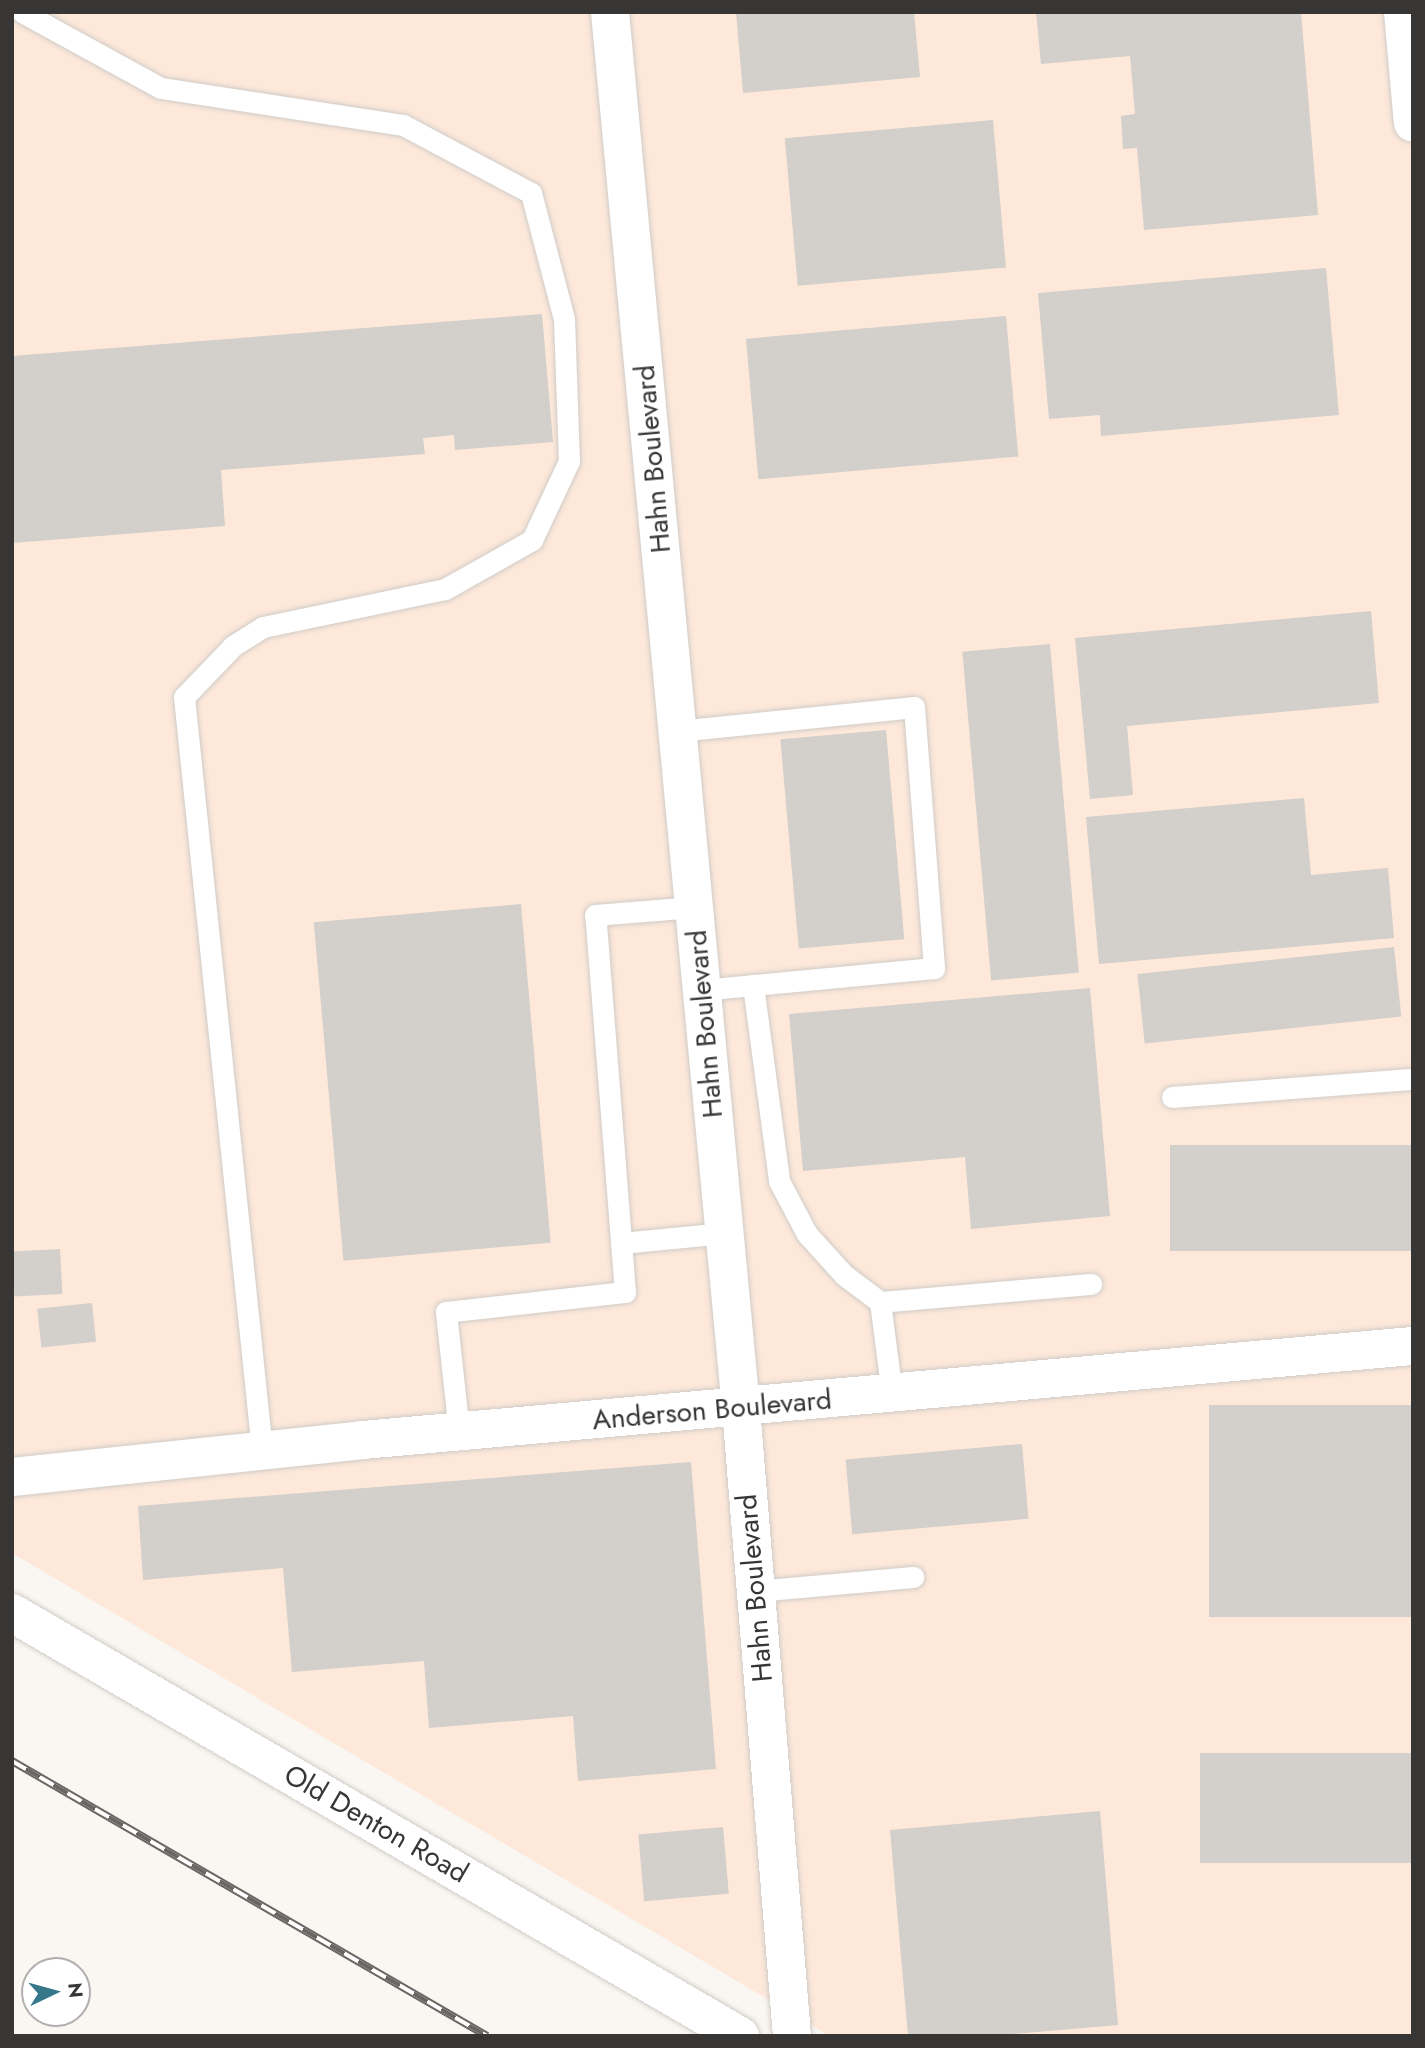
<!DOCTYPE html>
<html>
<head>
<meta charset="utf-8">
<style>
  body { margin:0 }
  #map { position:relative; width:1425px; height:2048px; overflow:hidden; background:#faf6f1; font-family:Jost,sans-serif }
  div>[style] { position:absolute }
  .industrial>* { inset:0; background:#fde8da }
  .building>* { inset:0; background:#d3cfca; transform-origin:0 0 }
  .roads { filter:drop-shadow(0 0 2px #d0ccc7) drop-shadow(0 0 2px #d0ccc7) }
  .service>* { height:21px; margin:-10.5px; padding:0 10.5px; transform-origin:10.5px; border-radius:10.5px; background:#fff }
  .minor>* { height:38px; margin:-19px; padding:0 19px; transform-origin:19px; border-radius:19px; background:#fff }
  .tertiary>* { height:38px; margin:-19px; padding:0 19px; transform-origin:19px; border-radius:19px; background:#fff }
  .rail>* { height:8px; margin-top:-4px; transform-origin:0; background:repeating-linear-gradient(90deg,#fff 0 16px,#696664 0 32px); box-sizing:border-box; border-block:2px solid #696664 }
  span { translate:-50% -50%; white-space:nowrap; text-align:center; line-height:1.15; -webkit-text-stroke:5px #fff; paint-order:stroke }
  .street-label { font-size:28px; color:#383635 }
  .frame { position:absolute; inset:0; border:14px solid #383635; pointer-events:none }
  .north { position:absolute; left:21px; top:1957px; width:70px; height:70px; box-sizing:border-box; background:#fff; border:2px solid #afafae; border-radius:50%; rotate:85deg; font-size:19px; font-weight:700; line-height:28px; text-align:center; color:#383635 }
  .north::after { content:''; display:block; margin:auto; width:24px; height:32px; background:#36788a; clip-path:polygon(50% 0,100% 100%,50% 72%,0 100%) }
</style>
</head>
<body>
<div id="map">
  <div class="industrial">
    <i style="clip-path:polygon(12px 12px,1413px 12px,1413px 2036px,830px 2036px,12px 1553px)"></i>
  </div>
  <div class="building">
    <i style="clip-path:polygon(736px 12px,914px 12px,920px 77px,743px 93px)"></i>
    <i style="clip-path:polygon(1036px 12px,1301px 12px,1318px 215px,1144px 230px,1137px 148px,1123px 149px,1121px 116px,1135px 114px,1130px 56px,1041px 64px)"></i>
    <i style="left:993px;top:120px;width:148px;height:209px;rotate:85deg"></i>
    <i style="clip-path:polygon(1326px 268px,1339px 415px,1101px 436px,1100px 415px,1049px 419px,1038px 293px)"></i>
    <i style="clip-path:polygon(542px 314px,553px 442px,455px 450px,454px 435px,423px 438px,425px 454px,221px 470px,225px 526px,12px 543px,12px 356px)"></i>
    <i style="left:1006px;top:316px;width:141px;height:261px;rotate:85deg"></i>
    <i style="clip-path:polygon(1371px 611px,1379px 703px,1127px 726px,1133px 795px,1090px 799px,1075px 638px)"></i>
    <i style="left:1050px;top:644px;width:330px;height:88px;rotate:85deg"></i>
    <i style="left:886px;top:730px;width:210px;height:106px;rotate:85deg"></i>
    <i style="clip-path:polygon(1304px 798px,1311px 875px,1388px 868px,1394px 938px,1099px 964px,1086px 817px)"></i>
    <i style="left:521px;top:904px;width:340px;height:208px;rotate:85deg"></i>
    <i style="left:1394px;top:947px;width:70px;height:258px;rotate:84deg"></i>
    <i style="clip-path:polygon(1090px 988px,1110px 1216px,971px 1229px,965px 1157px,803px 1171px,789px 1014px)"></i>
    <i style="left:1413px;top:1145px;width:106px;height:243px;rotate:90deg"></i>
    <i style="left:60px;top:1249px;width:45px;height:48px;rotate:87deg"></i>
    <i style="left:92px;top:1303px;width:39px;height:55px;rotate:84deg"></i>
    <i style="left:1413px;top:1405px;width:212px;height:204px;rotate:90deg"></i>
    <i style="left:1022px;top:1444px;width:75px;height:177px;rotate:85deg"></i>
    <i style="clip-path:polygon(691px 1462px,716px 1769px,578px 1781px,573px 1716px,429px 1728px,424px 1661px,292px 1672px,283px 1568px,143px 1580px,138px 1506px)"></i>
    <i style="left:1413px;top:1753px;width:110px;height:213px;rotate:90deg"></i>
    <i style="clip-path:polygon(1100px 1811px,1118px 2025px,990px 2036px,908px 2036px,890px 1830px)"></i>
    <i style="left:723px;top:1827px;width:67px;height:85px;rotate:85deg"></i>
  </div>
  <div class="roads">
    <div class="service">
      <i style="left:22px;top:12px;width:158px;rotate:28.7deg"></i>
      <i style="left:161px;top:88px;width:245px;rotate:8.7deg"></i>
      <i style="left:403px;top:125px;width:145px;rotate:28deg"></i>
      <i style="left:531px;top:193px;width:130px;rotate:75.3deg"></i>
      <i style="left:564px;top:319px;width:142px;rotate:88deg"></i>
      <i style="left:569px;top:461px;width:87px;rotate:115.1deg"></i>
      <i style="left:532px;top:540px;width:100px;rotate:150.6deg"></i>
      <i style="left:445px;top:589px;width:186px;rotate:168.2deg"></i>
      <i style="left:263px;top:627px;width:36px;rotate:148deg"></i>
      <i style="left:233px;top:646px;width:71px;rotate:133.9deg"></i>
      <i style="left:184px;top:697px;width:758px;rotate:84.09deg"></i>
      <i style="left:678px;top:731px;width:237px;rotate:-5.8deg"></i>
      <i style="left:914px;top:707px;width:262px;rotate:85.6deg"></i>
      <i style="left:934px;top:968px;width:233px;rotate:174.6deg"></i>
      <i style="left:753px;top:985px;width:198px;rotate:82.4deg"></i>
      <i style="left:779px;top:1181px;width:60px;rotate:62.2deg"></i>
      <i style="left:807px;top:1234px;width:55px;rotate:47.9deg"></i>
      <i style="left:844px;top:1275px;width:45px;rotate:36.9deg"></i>
      <i style="left:880px;top:1302px;width:93px;rotate:82.6deg"></i>
      <i style="left:1172px;top:1097px;width:242px;rotate:-4.3deg"></i>
      <i style="left:621px;top:1243px;width:104px;rotate:-5.5deg"></i>
      <i style="left:880px;top:1302px;width:212px;rotate:-4.9deg"></i>
      <i style="left:459px;top:1432px;width:121px;rotate:-96.2deg"></i>
      <i style="left:446px;top:1312px;width:180px;rotate:-6.4deg"></i>
      <i style="left:625px;top:1292px;width:378px;rotate:-94.5deg"></i>
      <i style="left:595px;top:915px;width:99px;rotate:-4.6deg"></i>
      <i style="left:755px;top:1591px;width:159px;rotate:-5.1deg"></i>
    </div>
    <div class="minor">
      <i style="left:610px;top:12px;width:1402px;rotate:84.64deg"></i>
      <i style="left:741px;top:1408px;width:630px;rotate:85.36deg"></i>
      <i style="left:1403px;top:12px;width:111px;rotate:84.9deg"></i>
      <i style="left:12px;top:1613px;width:842px;rotate:30.16deg"></i>
    </div>
    <div class="tertiary">
      <i style="left:12px;top:1477px;width:353px;rotate:-6deg"></i>
      <i style="left:363px;top:1440px;width:1054px;rotate:-5.12deg"></i>
    </div>
  </div>
  <div class="rail">
    <i style="left:12px;top:1761px;width:549px;rotate:30.07deg"></i>
  </div>
  <div class="street-label">
    <span style="left:653px;top:459px;rotate:-95deg">Hahn Boulevard</span>
    <span style="left:705px;top:1024px;rotate:-95deg">Hahn Boulevard</span>
    <span style="left:712px;top:1410px;rotate:-5deg">Anderson Boulevard</span>
    <span style="left:755px;top:1588px;rotate:-95deg">Hahn Boulevard</span>
    <span style="left:376px;top:1824px;rotate:30deg">Old Denton Road</span>
  </div>
  <div class="frame"></div>
  <div class="north">N</div>
</div>
</body>
</html>
